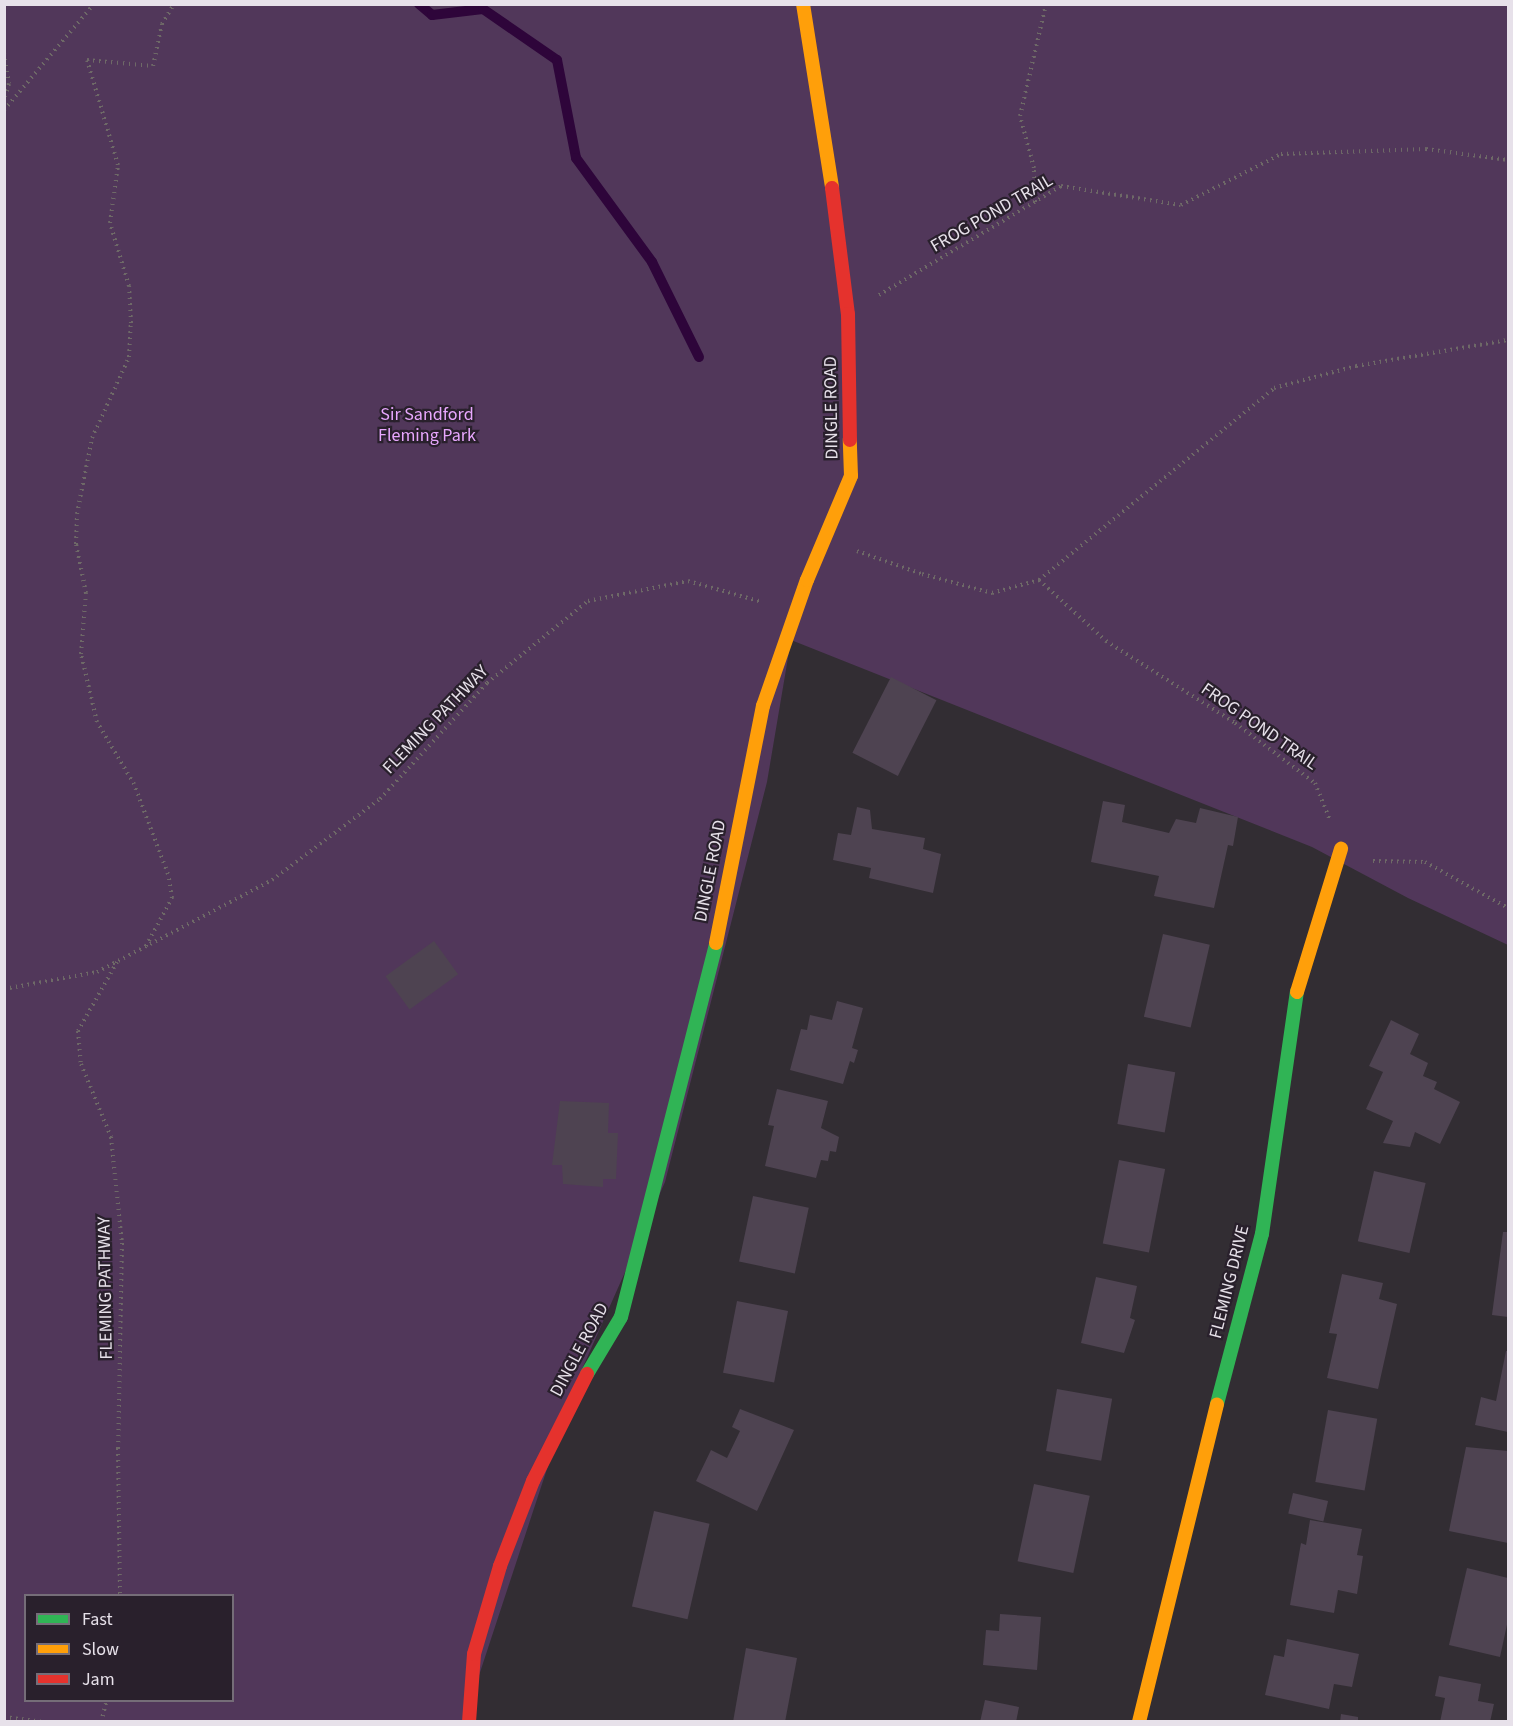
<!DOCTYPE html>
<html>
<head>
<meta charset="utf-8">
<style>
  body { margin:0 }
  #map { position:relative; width:1513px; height:1726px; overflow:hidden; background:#322d33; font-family:"Source Sans 3",sans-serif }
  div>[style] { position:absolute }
  .green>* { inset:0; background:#51375a }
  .stream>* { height:10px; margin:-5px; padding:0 5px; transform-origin:5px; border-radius:5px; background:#2e053a }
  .building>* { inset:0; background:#4e4351; transform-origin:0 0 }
  .path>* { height:4px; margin-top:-2px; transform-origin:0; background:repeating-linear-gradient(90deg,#6e6967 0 1.5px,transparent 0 6px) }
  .fast>* { height:14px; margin:-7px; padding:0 7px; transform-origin:7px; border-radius:7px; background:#30b455 }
  .slow>* { height:14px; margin:-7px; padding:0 7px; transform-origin:7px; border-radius:7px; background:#ff9f0a }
  .jam>* { height:14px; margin:-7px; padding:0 7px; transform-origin:7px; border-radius:7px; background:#e5322d }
  span { translate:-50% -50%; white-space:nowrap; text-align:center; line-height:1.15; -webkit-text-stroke:4.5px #29202c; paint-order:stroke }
  .street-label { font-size:18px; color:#e7e1ea }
  .park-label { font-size:18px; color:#e8a7fe }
  .frame { position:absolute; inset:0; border:6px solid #e7e1ea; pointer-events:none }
  .legend { position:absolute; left:24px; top:1594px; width:210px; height:108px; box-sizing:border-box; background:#29202c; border:2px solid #756d78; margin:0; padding:8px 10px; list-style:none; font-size:18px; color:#e7e1ea }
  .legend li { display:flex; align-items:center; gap:12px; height:30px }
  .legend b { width:30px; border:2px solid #756d78 }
</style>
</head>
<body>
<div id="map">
  <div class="green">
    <i style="clip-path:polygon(evenodd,5px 5px,1508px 5px,1508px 945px,1408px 898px,1312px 847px,791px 640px,767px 782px,665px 1182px,574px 1387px,464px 1721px,5px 1722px,5px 5px,26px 1596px,232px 1596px,232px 1700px,26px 1700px,26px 1596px)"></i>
  </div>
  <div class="stream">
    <i style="left:419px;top:4px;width:17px;rotate:40deg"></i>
    <i style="left:432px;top:15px;width:51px;rotate:-6.7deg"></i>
    <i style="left:483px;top:9px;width:90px;rotate:34.6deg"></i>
    <i style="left:557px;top:60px;width:100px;rotate:79deg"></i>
    <i style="left:576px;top:158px;width:129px;rotate:53.8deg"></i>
    <i style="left:652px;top:262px;width:106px;rotate:63.7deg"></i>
  </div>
  <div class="building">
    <i style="left:891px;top:677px;width:51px;height:85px;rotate:27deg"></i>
    <i style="clip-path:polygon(1103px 801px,1125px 805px,1122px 822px,1169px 833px,1176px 819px,1196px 823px,1200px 808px,1238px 817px,1233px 846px,1228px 845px,1214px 908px,1154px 896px,1159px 876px,1091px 862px)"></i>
    <i style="clip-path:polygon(857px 807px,870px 810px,872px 829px,925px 838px,923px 849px,941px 854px,933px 893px,869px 878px,871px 868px,833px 860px,838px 833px,851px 835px)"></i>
    <i style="left:1163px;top:934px;width:48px;height:85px;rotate:13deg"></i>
    <i style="left:434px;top:941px;width:41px;height:60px;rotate:54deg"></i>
    <i style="clip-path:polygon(837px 1001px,863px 1008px,852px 1048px,858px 1050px,854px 1063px,850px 1061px,843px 1084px,790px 1070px,801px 1029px,807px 1030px,810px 1015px,832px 1020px)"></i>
    <i style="clip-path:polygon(1391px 1020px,1419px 1034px,1410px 1054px,1428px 1063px,1423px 1076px,1437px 1082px,1434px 1089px,1460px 1102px,1440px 1144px,1415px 1132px,1410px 1147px,1383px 1143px,1393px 1121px,1366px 1109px,1383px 1072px,1369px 1066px)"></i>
    <i style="left:1128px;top:1064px;width:48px;height:61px;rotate:10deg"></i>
    <i style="clip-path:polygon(777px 1089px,828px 1101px,821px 1128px,839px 1137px,836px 1152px,830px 1151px,828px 1161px,821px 1160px,816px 1178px,765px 1166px,774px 1126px,768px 1125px)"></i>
    <i style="clip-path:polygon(560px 1101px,609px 1103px,608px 1133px,618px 1133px,616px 1179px,603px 1179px,603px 1187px,563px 1184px,562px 1165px,552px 1165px)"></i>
    <i style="left:1119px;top:1160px;width:47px;height:85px;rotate:11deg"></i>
    <i style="left:1374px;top:1171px;width:53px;height:72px;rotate:13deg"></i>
    <i style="left:753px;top:1196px;width:57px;height:67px;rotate:12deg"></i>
    <i style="clip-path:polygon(1503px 1232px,1508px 1232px,1508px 1317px,1492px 1315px)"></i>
    <i style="clip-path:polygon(1342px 1274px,1383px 1283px,1379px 1299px,1397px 1304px,1378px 1389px,1327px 1378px,1337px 1334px,1329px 1333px)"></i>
    <i style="clip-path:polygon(1096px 1277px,1137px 1286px,1130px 1318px,1135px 1320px,1124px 1353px,1081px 1343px)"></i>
    <i style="left:737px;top:1301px;width:52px;height:73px;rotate:11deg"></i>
    <i style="clip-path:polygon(1506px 1351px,1508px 1351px,1508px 1432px,1475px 1425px,1481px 1397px,1496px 1401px)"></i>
    <i style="left:1057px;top:1389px;width:56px;height:63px;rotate:10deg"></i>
    <i style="clip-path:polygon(740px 1409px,794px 1430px,757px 1511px,696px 1481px,711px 1450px,727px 1458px,740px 1431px,732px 1427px)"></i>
    <i style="left:1328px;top:1410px;width:50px;height:73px;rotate:10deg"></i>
    <i style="clip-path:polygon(1466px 1447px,1508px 1451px,1508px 1543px,1449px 1531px)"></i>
    <i style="left:1034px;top:1484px;width:57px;height:79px;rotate:12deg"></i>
    <i style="left:1293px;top:1493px;width:36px;height:21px;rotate:13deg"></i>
    <i style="left:654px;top:1511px;width:57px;height:98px;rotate:13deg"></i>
    <i style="clip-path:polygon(1310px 1520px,1362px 1529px,1357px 1555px,1363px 1556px,1357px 1594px,1338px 1590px,1334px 1613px,1290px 1605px,1301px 1543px,1306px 1545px)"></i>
    <i style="clip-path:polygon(1467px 1568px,1508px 1578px,1508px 1620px,1500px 1657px,1449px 1645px)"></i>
    <i style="clip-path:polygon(1000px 1614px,1041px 1617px,1037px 1670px,983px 1665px,986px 1630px,999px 1631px)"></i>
    <i style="clip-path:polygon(1287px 1639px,1359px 1654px,1352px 1687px,1334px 1684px,1329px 1709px,1265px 1695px,1274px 1655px,1284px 1657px)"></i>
    <i style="clip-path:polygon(746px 1648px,797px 1658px,785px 1722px,733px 1722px)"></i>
    <i style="clip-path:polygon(1439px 1676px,1481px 1684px,1478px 1701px,1494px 1704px,1490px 1722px,1440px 1722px,1445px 1698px,1435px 1696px)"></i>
    <i style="clip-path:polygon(985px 1700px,1019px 1707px,1016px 1722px,980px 1722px)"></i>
    <i style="clip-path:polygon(1341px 1714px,1358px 1717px,1358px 1722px,1340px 1722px)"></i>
  </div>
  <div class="path">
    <i style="left:4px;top:53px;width:31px;rotate:81deg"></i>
    <i style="left:9px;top:84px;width:16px;rotate:108deg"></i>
    <i style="left:4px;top:110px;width:139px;rotate:-49.7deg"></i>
    <i style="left:1035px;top:202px;width:34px;rotate:-92deg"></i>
    <i style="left:1034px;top:168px;width:54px;rotate:-105.1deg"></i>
    <i style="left:1020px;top:116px;width:115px;rotate:-76.9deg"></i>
    <i style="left:879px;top:295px;width:212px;rotate:-30.9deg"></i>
    <i style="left:1061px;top:186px;width:121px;rotate:9deg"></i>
    <i style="left:1181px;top:205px;width:112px;rotate:-27deg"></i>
    <i style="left:1281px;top:154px;width:145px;rotate:-2deg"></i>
    <i style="left:1426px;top:149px;width:83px;rotate:7.6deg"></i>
    <i style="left:857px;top:551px;width:69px;rotate:19.5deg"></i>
    <i style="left:922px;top:574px;width:73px;rotate:15.2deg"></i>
    <i style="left:992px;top:593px;width:49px;rotate:-15.5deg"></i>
    <i style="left:1039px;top:580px;width:303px;rotate:-39.2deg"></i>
    <i style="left:1274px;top:388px;width:85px;rotate:-15deg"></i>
    <i style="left:1356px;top:366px;width:154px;rotate:-9.7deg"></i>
    <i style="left:1039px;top:580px;width:91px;rotate:42.3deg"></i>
    <i style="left:1106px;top:641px;width:153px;rotate:32.4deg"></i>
    <i style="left:1235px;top:723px;width:100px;rotate:36.9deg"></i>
    <i style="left:1315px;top:783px;width:38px;rotate:68deg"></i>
    <i style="left:1373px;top:861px;width:52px;rotate:1.1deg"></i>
    <i style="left:1425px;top:862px;width:95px;rotate:29deg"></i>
    <i style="left:146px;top:946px;width:55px;rotate:-61.6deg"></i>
    <i style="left:172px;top:898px;width:24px;rotate:-99deg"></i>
    <i style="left:168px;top:874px;width:96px;rotate:-110.7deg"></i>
    <i style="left:134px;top:784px;width:72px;rotate:-120.8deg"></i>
    <i style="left:97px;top:722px;width:70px;rotate:-103.2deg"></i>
    <i style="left:81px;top:654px;width:61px;rotate:-85.3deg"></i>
    <i style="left:86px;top:593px;width:50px;rotate:-101.5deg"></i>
    <i style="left:76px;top:544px;width:30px;rotate:-88deg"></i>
    <i style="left:77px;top:514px;width:77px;rotate:-78.8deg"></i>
    <i style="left:92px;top:438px;width:89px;rotate:-65.4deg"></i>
    <i style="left:129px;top:357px;width:34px;rotate:-87deg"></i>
    <i style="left:131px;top:323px;width:37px;rotate:-93deg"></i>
    <i style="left:129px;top:286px;width:66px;rotate:-106.8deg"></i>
    <i style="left:110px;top:223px;width:59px;rotate:-82.1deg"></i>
    <i style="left:118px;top:165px;width:109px;rotate:-106.4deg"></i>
    <i style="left:87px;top:60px;width:66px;rotate:5.2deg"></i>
    <i style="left:153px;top:66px;width:43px;rotate:-77.9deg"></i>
    <i style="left:162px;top:24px;width:23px;rotate:-59deg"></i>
    <i style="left:117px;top:962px;width:79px;rotate:119.5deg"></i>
    <i style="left:78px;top:1031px;width:33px;rotate:85deg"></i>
    <i style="left:81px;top:1064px;width:79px;rotate:67.7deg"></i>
    <i style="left:111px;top:1137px;width:107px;rotate:84.1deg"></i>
    <i style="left:122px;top:1243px;width:205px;rotate:91.1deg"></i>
    <i style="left:118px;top:1448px;width:148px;rotate:89.2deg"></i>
    <i style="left:4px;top:989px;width:95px;rotate:-10.4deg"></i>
    <i style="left:97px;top:972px;width:198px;rotate:-27.7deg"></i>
    <i style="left:272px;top:880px;width:135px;rotate:-36.9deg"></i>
    <i style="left:380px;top:799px;width:158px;rotate:-47.3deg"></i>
    <i style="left:487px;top:683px;width:130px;rotate:-39.1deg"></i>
    <i style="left:588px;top:601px;width:102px;rotate:-11.3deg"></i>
    <i style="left:688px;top:581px;width:77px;rotate:15.8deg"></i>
    <i style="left:4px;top:1717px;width:40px;rotate:7.1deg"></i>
    <i style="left:101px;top:1722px;width:23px;rotate:-75deg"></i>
  </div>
  <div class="fast">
    <i style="left:587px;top:1374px;width:66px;rotate:-59.2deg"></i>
    <i style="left:621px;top:1317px;width:386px;rotate:-75.7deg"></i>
    <i style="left:1217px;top:1404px;width:176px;rotate:-75.2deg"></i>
    <i style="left:1262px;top:1234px;width:245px;rotate:-81.8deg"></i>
  </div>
  <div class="slow">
    <i style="left:803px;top:4px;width:186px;rotate:81deg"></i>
    <i style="left:716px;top:943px;width:242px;rotate:-78.8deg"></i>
    <i style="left:763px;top:706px;width:133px;rotate:-70.8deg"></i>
    <i style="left:807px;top:580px;width:113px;rotate:-67.1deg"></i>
    <i style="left:851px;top:476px;width:36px;rotate:-92deg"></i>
    <i style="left:1297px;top:992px;width:150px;rotate:-72.9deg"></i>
    <i style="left:1139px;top:1722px;width:327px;rotate:-76.2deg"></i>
  </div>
  <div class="jam">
    <i style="left:832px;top:188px;width:127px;rotate:82.8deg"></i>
    <i style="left:848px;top:314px;width:126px;rotate:89.1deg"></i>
    <i style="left:469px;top:1722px;width:68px;rotate:-85.8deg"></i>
    <i style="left:474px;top:1654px;width:92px;rotate:-73.5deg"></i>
    <i style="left:500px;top:1566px;width:91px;rotate:-68.8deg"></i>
    <i style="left:533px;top:1481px;width:120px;rotate:-63.2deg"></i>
  </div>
  <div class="street-label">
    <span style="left:992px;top:214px;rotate:-30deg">FROG POND TRAIL</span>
    <span style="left:832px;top:408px;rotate:-91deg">DINGLE ROAD</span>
    <span style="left:436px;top:720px;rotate:-46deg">FLEMING PATHWAY</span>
    <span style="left:1259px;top:727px;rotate:35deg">FROG POND TRAIL</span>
    <span style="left:711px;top:871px;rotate:-79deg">DINGLE ROAD</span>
    <span style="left:1230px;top:1282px;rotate:-76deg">FLEMING DRIVE</span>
    <span style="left:106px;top:1288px;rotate:-91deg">FLEMING PATHWAY</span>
    <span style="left:580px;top:1350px;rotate:-62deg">DINGLE ROAD</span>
  </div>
  <div class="park-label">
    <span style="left:427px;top:426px">Sir Sandford<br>Fleming Park</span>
  </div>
  <div class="frame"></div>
  <ul class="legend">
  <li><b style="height:8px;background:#30b455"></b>Fast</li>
  <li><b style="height:8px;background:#ff9f0a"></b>Slow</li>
  <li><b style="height:8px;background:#e5322d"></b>Jam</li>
  </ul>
</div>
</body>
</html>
